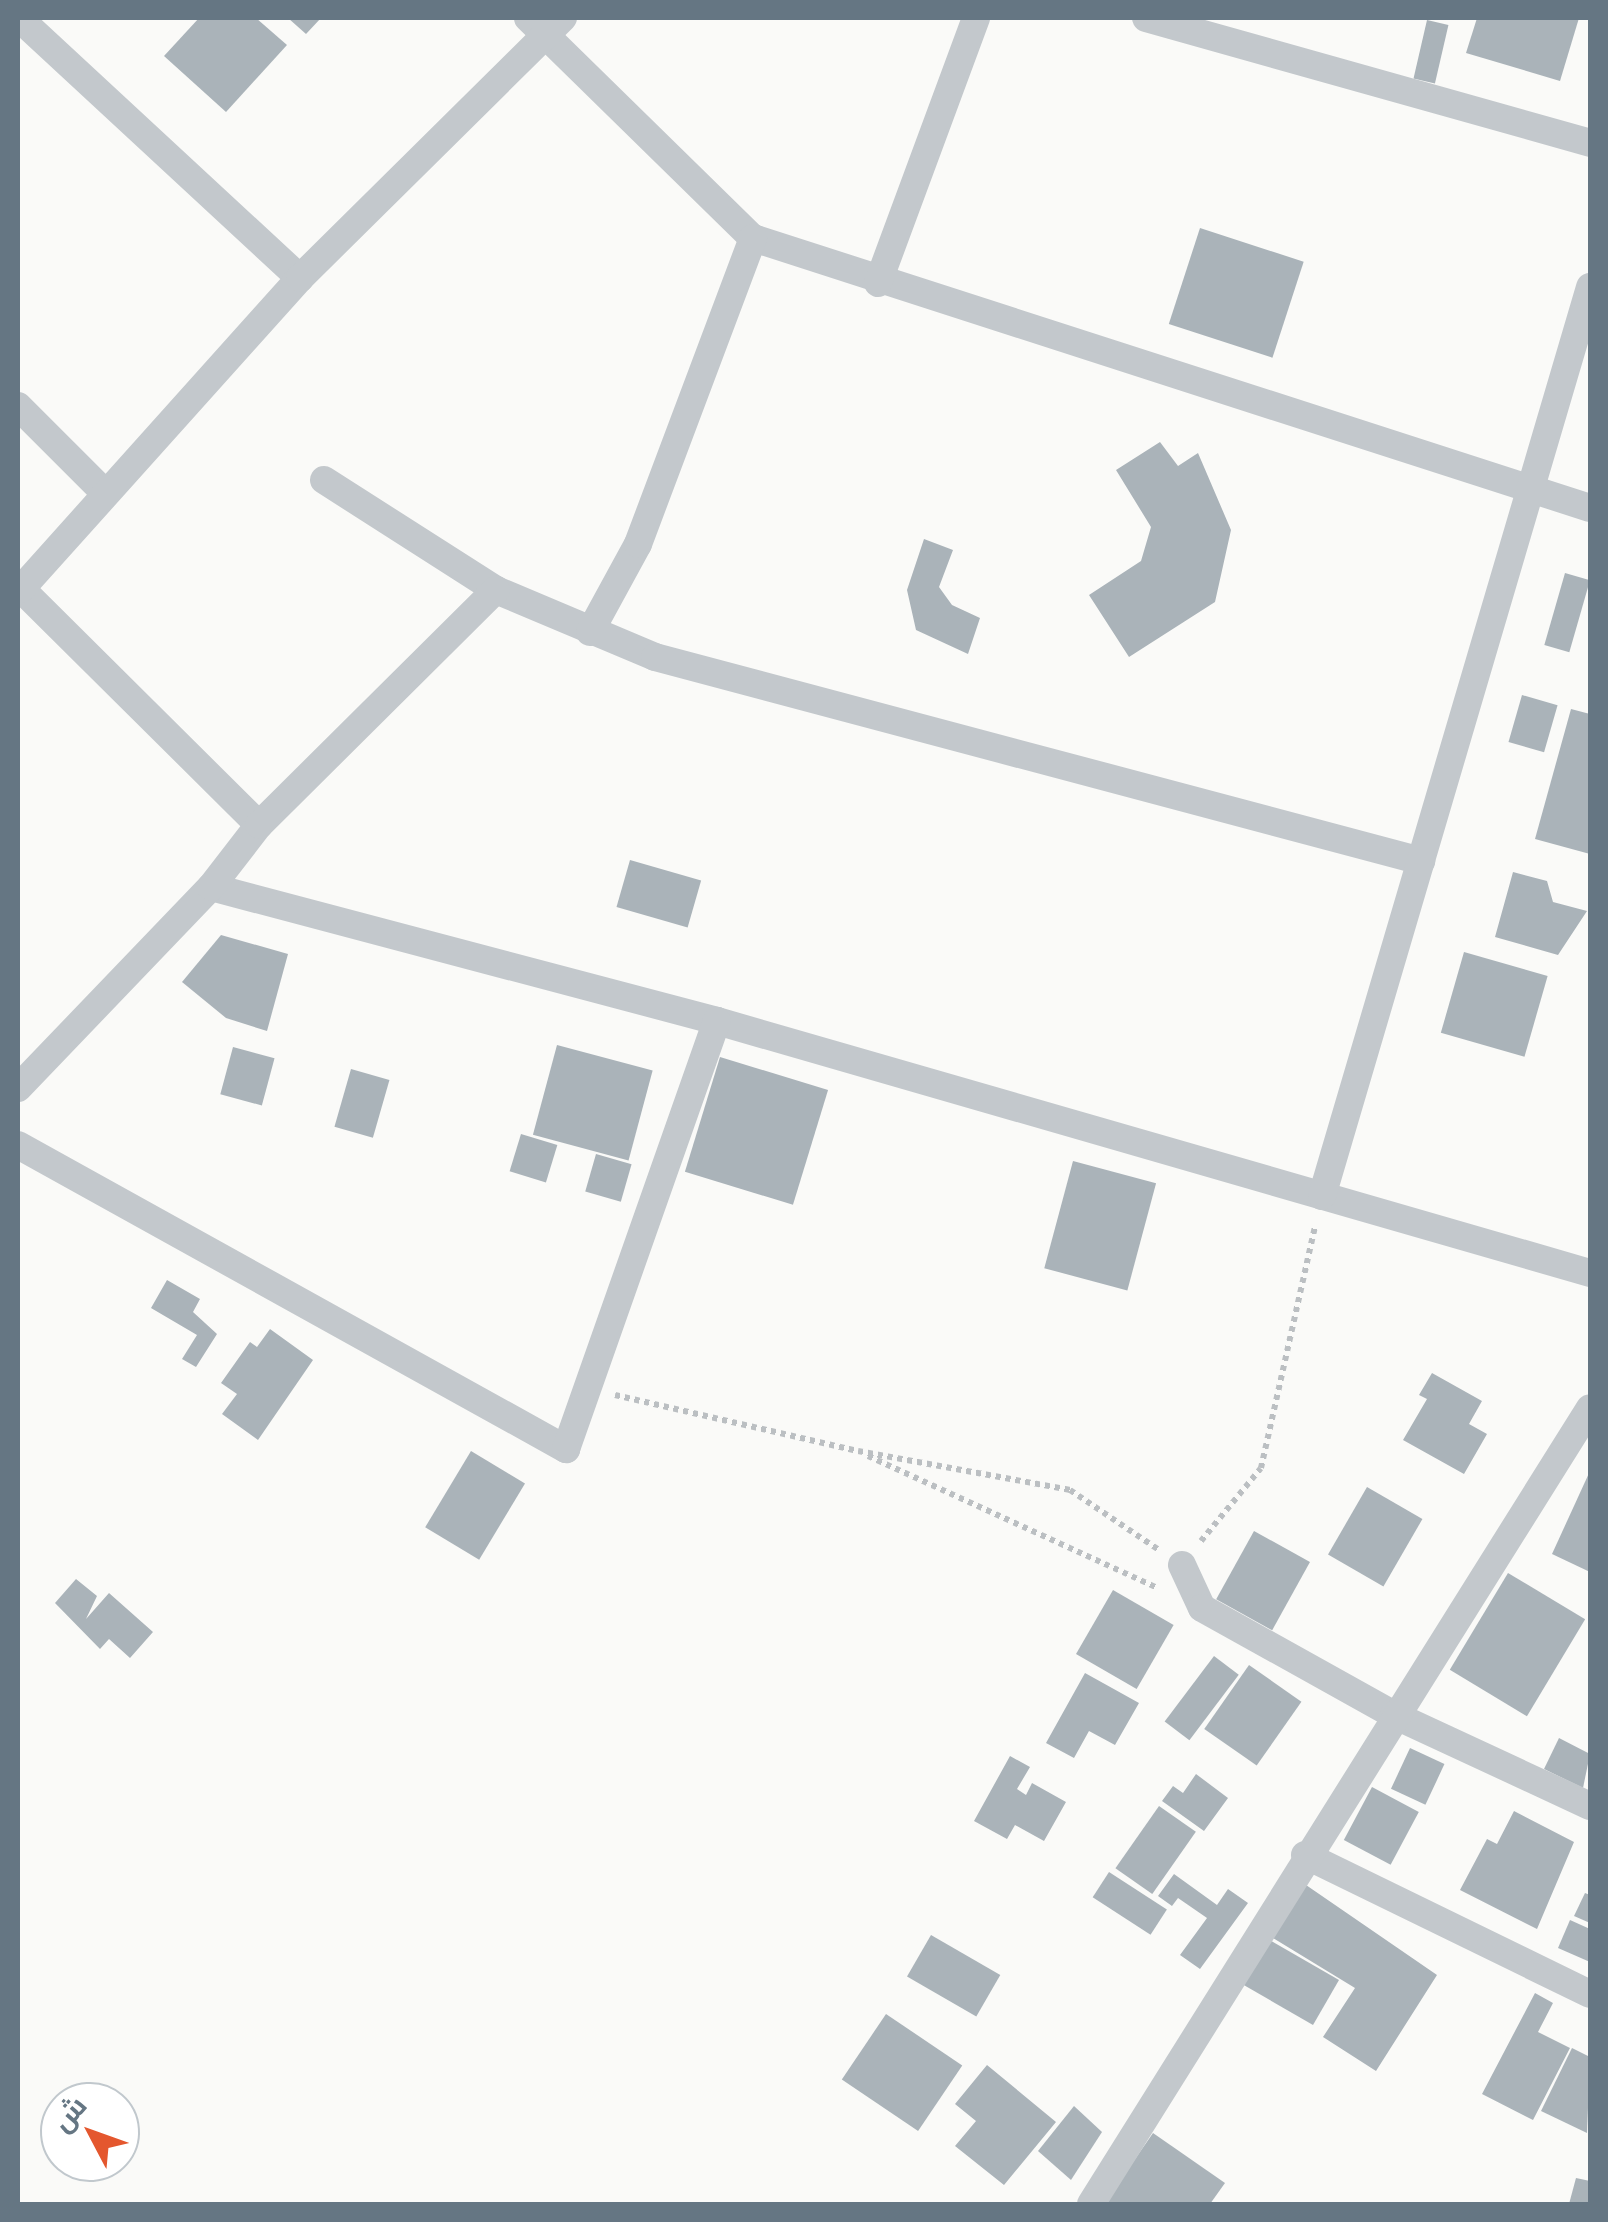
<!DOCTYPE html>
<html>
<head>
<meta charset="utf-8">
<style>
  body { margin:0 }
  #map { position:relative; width:1608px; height:2222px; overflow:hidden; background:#fafaf8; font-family:Inter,Cairo,sans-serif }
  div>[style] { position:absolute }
  .building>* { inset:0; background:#aab3b9; transform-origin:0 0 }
  .path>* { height:6px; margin-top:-3px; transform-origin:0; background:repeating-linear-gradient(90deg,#bbbfc2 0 5px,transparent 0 10px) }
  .minor>* { height:28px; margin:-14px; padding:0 14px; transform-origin:14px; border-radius:14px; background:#c3c8cc }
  span { translate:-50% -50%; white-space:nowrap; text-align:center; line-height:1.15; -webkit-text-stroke:10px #fff; paint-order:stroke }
  .frame { position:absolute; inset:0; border:20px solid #657683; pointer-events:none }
  .north { position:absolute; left:40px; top:2082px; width:100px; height:100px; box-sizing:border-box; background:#fff; border:2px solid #c1c8cd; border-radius:50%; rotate:311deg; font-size:28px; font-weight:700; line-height:40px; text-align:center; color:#657683 }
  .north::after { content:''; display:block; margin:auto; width:35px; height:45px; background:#e4572e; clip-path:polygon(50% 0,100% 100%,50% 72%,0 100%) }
</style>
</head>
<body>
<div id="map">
  <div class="building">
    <i style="clip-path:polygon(199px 18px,256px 18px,287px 45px,226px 112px,164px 56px)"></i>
    <i style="clip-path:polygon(288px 18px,321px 18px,306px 34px)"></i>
    <i style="clip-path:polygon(1477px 18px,1579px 18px,1560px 81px,1466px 53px)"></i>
    <i style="left:1427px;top:20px;width:22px;height:60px;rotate:13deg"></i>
    <i style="left:1200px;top:228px;width:109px;height:101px;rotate:18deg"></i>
    <i style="clip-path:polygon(1160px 442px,1178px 466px,1198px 453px,1231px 530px,1215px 602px,1129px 657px,1089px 595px,1141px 561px,1151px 527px,1116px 470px)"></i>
    <i style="clip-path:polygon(924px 539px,953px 550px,939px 587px,952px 605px,980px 618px,968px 654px,916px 630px,907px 590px)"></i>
    <i style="left:1565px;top:573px;width:26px;height:75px;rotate:16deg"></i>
    <i style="left:1522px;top:695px;width:37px;height:49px;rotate:16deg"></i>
    <i style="clip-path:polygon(1571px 709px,1590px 714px,1590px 854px,1535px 839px)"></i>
    <i style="left:630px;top:860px;width:74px;height:49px;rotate:16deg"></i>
    <i style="clip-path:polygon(1513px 872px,1547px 881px,1553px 902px,1587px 911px,1558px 955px,1495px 937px)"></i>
    <i style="clip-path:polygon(221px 935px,288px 954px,267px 1031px,226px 1018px,182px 982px)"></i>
    <i style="left:1464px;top:952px;width:87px;height:84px;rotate:16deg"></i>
    <i style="left:557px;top:1045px;width:99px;height:93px;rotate:15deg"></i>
    <i style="left:233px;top:1047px;width:43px;height:49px;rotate:15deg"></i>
    <i style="left:720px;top:1057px;width:113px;height:120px;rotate:17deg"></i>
    <i style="left:351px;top:1069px;width:40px;height:60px;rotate:16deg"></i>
    <i style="left:521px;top:1134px;width:38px;height:39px;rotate:17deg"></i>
    <i style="left:596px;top:1154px;width:37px;height:39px;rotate:16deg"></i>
    <i style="left:1073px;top:1161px;width:86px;height:111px;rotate:15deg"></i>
    <i style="clip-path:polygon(167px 1280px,200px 1299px,193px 1312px,217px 1334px,196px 1367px,182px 1359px,197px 1335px,151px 1308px)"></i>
    <i style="clip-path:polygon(270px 1329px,313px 1360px,258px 1440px,222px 1414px,237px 1394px,221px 1383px,250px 1342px,257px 1347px)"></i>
    <i style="clip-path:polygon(1432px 1373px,1482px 1401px,1469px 1424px,1487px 1434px,1464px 1474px,1403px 1440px,1427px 1399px,1419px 1395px)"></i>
    <i style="left:471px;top:1451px;width:63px;height:89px;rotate:31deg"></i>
    <i style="clip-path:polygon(1590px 1471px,1590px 1572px,1552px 1554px)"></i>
    <i style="left:1367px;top:1487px;width:64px;height:78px;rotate:30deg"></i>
    <i style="left:1254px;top:1531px;width:64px;height:78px;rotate:29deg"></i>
    <i style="left:1508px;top:1573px;width:90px;height:113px;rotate:31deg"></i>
    <i style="clip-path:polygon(76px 1579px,97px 1596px,86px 1619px,109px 1593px,153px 1632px,130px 1658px,109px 1639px,100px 1649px,55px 1603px)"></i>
    <i style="left:1113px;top:1590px;width:70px;height:74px;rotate:30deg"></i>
    <i style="left:1214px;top:1656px;width:31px;height:82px;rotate:37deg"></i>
    <i style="left:1249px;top:1665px;width:64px;height:78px;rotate:35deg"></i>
    <i style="clip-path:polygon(1085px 1673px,1139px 1703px,1115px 1745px,1089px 1731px,1074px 1758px,1046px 1743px)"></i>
    <i style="clip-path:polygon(1559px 1738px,1590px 1754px,1583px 1788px,1544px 1769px)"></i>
    <i style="left:1410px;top:1748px;width:38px;height:45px;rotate:25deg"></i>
    <i style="clip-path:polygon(1010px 1756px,1030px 1767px,1017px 1789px,1026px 1795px,1032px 1783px,1066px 1802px,1044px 1841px,1015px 1825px,1007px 1839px,974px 1821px)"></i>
    <i style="clip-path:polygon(1196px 1774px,1228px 1798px,1204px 1831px,1162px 1801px,1173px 1786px,1183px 1793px)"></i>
    <i style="left:1372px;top:1787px;width:53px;height:60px;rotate:28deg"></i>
    <i style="left:1159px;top:1806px;width:45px;height:76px;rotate:35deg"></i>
    <i style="clip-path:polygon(1514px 1811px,1574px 1842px,1537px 1929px,1460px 1890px,1487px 1839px,1497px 1844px)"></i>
    <i style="left:1109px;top:1872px;width:69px;height:30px;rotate:33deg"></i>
    <i style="clip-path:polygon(1174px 1874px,1217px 1905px,1228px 1889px,1248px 1903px,1200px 1969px,1180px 1955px,1207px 1918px,1178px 1898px,1172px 1906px,1158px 1896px)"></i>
    <i style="clip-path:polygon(1306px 1885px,1437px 1975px,1376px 2071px,1323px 2037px,1355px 1988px,1273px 1938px)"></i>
    <i style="clip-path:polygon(1585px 1893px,1590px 1895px,1590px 1923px,1574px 1916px)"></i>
    <i style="clip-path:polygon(1570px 1920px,1590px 1929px,1590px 1962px,1558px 1948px)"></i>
    <i style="left:931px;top:1935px;width:80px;height:48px;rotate:30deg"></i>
    <i style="left:1268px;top:1939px;width:82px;height:52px;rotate:30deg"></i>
    <i style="clip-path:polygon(1535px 1993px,1553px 2003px,1538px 2032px,1570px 2048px,1533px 2120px,1482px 2094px)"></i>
    <i style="left:886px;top:2014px;width:92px;height:79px;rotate:34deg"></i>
    <i style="clip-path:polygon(1572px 2048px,1590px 2057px,1587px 2133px,1541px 2111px)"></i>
    <i style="clip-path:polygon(987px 2065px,1056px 2122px,1004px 2185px,955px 2146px,976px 2121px,955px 2104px)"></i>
    <i style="clip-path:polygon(1074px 2106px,1102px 2132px,1071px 2180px,1038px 2151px)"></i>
    <i style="clip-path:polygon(1153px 2133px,1225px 2183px,1210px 2204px,1104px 2204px)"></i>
    <i style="clip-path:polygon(1576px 2178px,1590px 2181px,1590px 2204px,1569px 2204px)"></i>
  </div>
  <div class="path">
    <i style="left:615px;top:1395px;width:249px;rotate:13deg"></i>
    <i style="left:858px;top:1451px;width:216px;rotate:10.4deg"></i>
    <i style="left:1070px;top:1490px;width:107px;rotate:34deg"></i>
    <i style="left:868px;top:1456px;width:318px;rotate:24.5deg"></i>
    <i style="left:1201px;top:1541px;width:94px;rotate:-50.6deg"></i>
    <i style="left:1261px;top:1468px;width:248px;rotate:-77.4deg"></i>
  </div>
  <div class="minor">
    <i style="left:19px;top:18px;width:383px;rotate:42.8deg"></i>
    <i style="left:528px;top:18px;width:315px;rotate:44.4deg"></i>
    <i style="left:753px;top:238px;width:879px;rotate:17.88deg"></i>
    <i style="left:1146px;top:18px;width:461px;rotate:15.7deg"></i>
    <i style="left:878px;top:283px;width:283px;rotate:-69.7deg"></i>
    <i style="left:18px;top:406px;width:122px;rotate:45deg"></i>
    <i style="left:324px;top:480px;width:204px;rotate:32.6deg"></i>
    <i style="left:496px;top:590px;width:173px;rotate:22.8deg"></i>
    <i style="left:655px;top:657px;width:793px;rotate:14.91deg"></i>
    <i style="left:590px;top:632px;width:100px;rotate:-61.4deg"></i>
    <i style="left:638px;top:544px;width:327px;rotate:-69.4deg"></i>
    <i style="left:259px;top:825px;width:335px;rotate:-135.2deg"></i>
    <i style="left:21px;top:589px;width:418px;rotate:-48.1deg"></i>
    <i style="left:300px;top:278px;width:370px;rotate:-44.7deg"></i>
    <i style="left:211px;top:887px;width:523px;rotate:14.83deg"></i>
    <i style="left:717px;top:1021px;width:909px;rotate:16.1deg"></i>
    <i style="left:18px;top:1088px;width:279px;rotate:-46.2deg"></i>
    <i style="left:211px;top:887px;width:78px;rotate:-52.3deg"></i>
    <i style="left:259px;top:825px;width:334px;rotate:-44.8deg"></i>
    <i style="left:18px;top:1145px;width:627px;rotate:29.02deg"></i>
    <i style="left:566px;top:1449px;width:454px;rotate:-70.6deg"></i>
    <i style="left:1322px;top:1196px;width:948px;rotate:-73.57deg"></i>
    <i style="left:1182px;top:1565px;width:47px;rotate:65.1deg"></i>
    <i style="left:1202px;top:1608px;width:220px;rotate:29.1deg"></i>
    <i style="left:1394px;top:1715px;width:216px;rotate:24.9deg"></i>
    <i style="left:1305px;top:1855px;width:317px;rotate:26deg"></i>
    <i style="left:1091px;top:2204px;width:939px;rotate:-57.92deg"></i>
  </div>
  <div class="frame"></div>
  <div class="north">ش</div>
</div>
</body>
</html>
